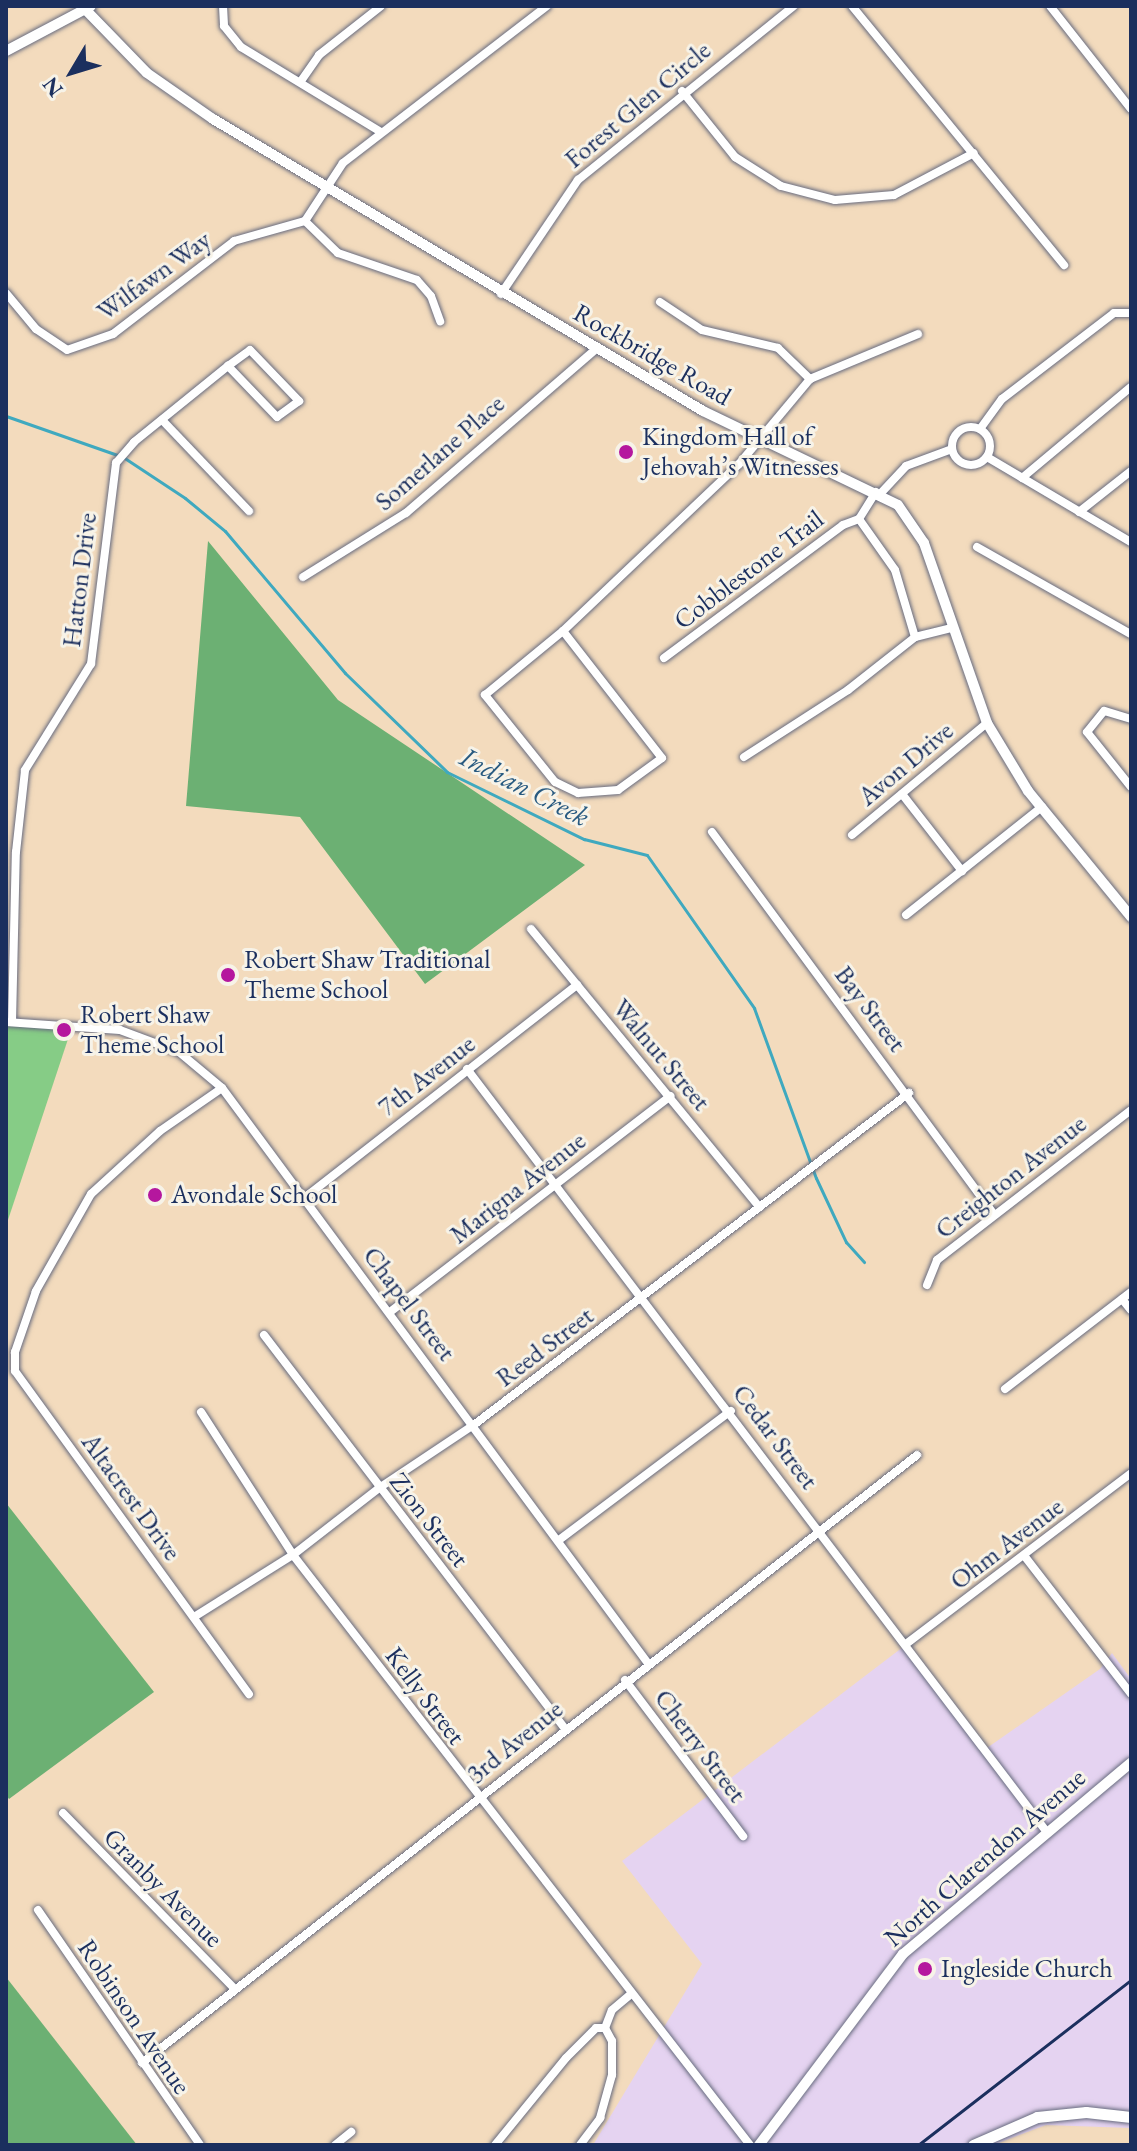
<!DOCTYPE html>
<html>
<head>
<meta charset="utf-8">
<style>
  body { margin:0 }
  #map { position:relative; width:1137px; height:2151px; overflow:hidden; background:#f3dbbd; font-family:"EB Garamond",serif }
  div>[style] { position:absolute }
  .built>* { inset:0; background:#e5d3f1 }
  .green>* { inset:0; background:#86cc86 }
  .forest>* { inset:0; background:#6cb073 }
  .stream>* { height:3px; margin:-1.5px; padding:0 1.5px; transform-origin:1.5px; border-radius:1.5px; background:#3fa9bf }
  .roads { filter:drop-shadow(0 0 2px #676b7f) drop-shadow(0 0 2px #676b7f) }
  .minor>* { height:8px; margin:-4px; padding:0 4px; transform-origin:4px; border-radius:4px; background:#fff }
  .minor>.ring { margin:-4px; padding:0; box-sizing:content-box; background:none; border:8px solid #fff; border-radius:50% }
  .tertiary>* { height:10px; margin:-5px; padding:0 5px; transform-origin:5px; border-radius:5px; background:#fff }
  .secondary>* { height:11px; margin:-5.5px; padding:0 5.5px; transform-origin:5.5px; border-radius:5.5px; background:#fff }
  .rail>* { height:3px; margin:-1.5px; padding:0 1.5px; transform-origin:1.5px; border-radius:1.5px; background:#1b2f5e }
  .dots>* { width:22px; height:22px; translate:-50% -50%; box-sizing:border-box; border:4px solid #f7f3e8; border-radius:50% }
  span { translate:-50% -50%; white-space:nowrap; text-align:center; line-height:1.15; -webkit-text-stroke:6px #f7f3e8; paint-order:stroke }
  .street-label { font-size:26px; color:#1b2f5e }
  .poi-label { font-size:26px; color:#1b2f5e }
  .left { translate:0 -50%; text-align:left }
  .water-label { font-size:28px; color:#285a80; font-style:italic }
  .frame { position:absolute; inset:0; border:8px solid #1b2f5e; pointer-events:none }
  .north { position:absolute; left:32px; top:32px; width:80px; height:80px; -webkit-text-stroke:6px #f7f3e8; paint-order:stroke; rotate:232deg; font-size:22px; font-weight:700; line-height:32px; text-align:center; color:#1b2f5e }
  .north::after { content:''; display:block; margin:auto; width:28px; height:36px; background:#1b2f5e; clip-path:polygon(50% 0,100% 100%,50% 72%,0 100%) }
</style>
</head>
<body>
<div id="map">
  <div class="built">
    <i style="clip-path:polygon(903px 1647px,984px 1750px,1100px 1669px,1112px 1653px,1131px 1679px,1131px 2128px,1046px 2125px,993px 2145px,593px 2145px,702px 1964px,622px 1861px)"></i>
  </div>
  <div class="green">
    <i style="clip-path:polygon(6px 1023px,72px 1027px,6px 1226px)"></i>
  </div>
  <div class="forest">
    <i style="clip-path:polygon(208px 541px,338px 700px,585px 865px,425px 984px,300px 817px,186px 806px)"></i>
    <i style="clip-path:polygon(6px 1503px,154px 1692px,9px 1799px,6px 1795px)"></i>
    <i style="clip-path:polygon(6px 1977px,137px 2145px,6px 2145px)"></i>
  </div>
  <div class="stream">
    <i style="left:6px;top:416px;width:124px;rotate:19.3deg"></i>
    <i style="left:123px;top:457px;width:74px;rotate:33.5deg"></i>
    <i style="left:185px;top:498px;width:52px;rotate:39.5deg"></i>
    <i style="left:225px;top:531px;width:186px;rotate:49.8deg"></i>
    <i style="left:345px;top:673px;width:142px;rotate:44.1deg"></i>
    <i style="left:447px;top:772px;width:153px;rotate:26.1deg"></i>
    <i style="left:584px;top:839px;width:65px;rotate:14.3deg"></i>
    <i style="left:647px;top:855px;width:187px;rotate:55deg"></i>
    <i style="left:754px;top:1008px;width:181px;rotate:70deg"></i>
    <i style="left:816px;top:1178px;width:71px;rotate:64.9deg"></i>
    <i style="left:846px;top:1242px;width:27px;rotate:48deg"></i>
  </div>
  <div class="roads">
    <div class="minor">
      <i style="left:223px;top:6px;width:20px;rotate:87deg"></i>
      <i style="left:224px;top:26px;width:27px;rotate:51deg"></i>
      <i style="left:241px;top:47px;width:162px;rotate:31.3deg"></i>
      <i style="left:852px;top:6px;width:335px;rotate:50.7deg"></i>
      <i style="left:1050px;top:6px;width:131px;rotate:51.8deg"></i>
      <i style="left:301px;top:81px;width:32px;rotate:-55deg"></i>
      <i style="left:319px;top:55px;width:79px;rotate:-38.3deg"></i>
      <i style="left:682px;top:91px;width:85px;rotate:51.2deg"></i>
      <i style="left:735px;top:157px;width:54px;rotate:32.2deg"></i>
      <i style="left:781px;top:186px;width:56px;rotate:14.5deg"></i>
      <i style="left:835px;top:200px;width:59px;rotate:-4.8deg"></i>
      <i style="left:894px;top:195px;width:90px;rotate:-27.7deg"></i>
      <i style="left:305px;top:221px;width:46px;rotate:44.1deg"></i>
      <i style="left:338px;top:253px;width:83px;rotate:18.9deg"></i>
      <i style="left:417px;top:280px;width:21px;rotate:49deg"></i>
      <i style="left:431px;top:296px;width:27px;rotate:70deg"></i>
      <i style="left:6px;top:293px;width:47px;rotate:50.2deg"></i>
      <i style="left:36px;top:329px;width:37px;rotate:34deg"></i>
      <i style="left:67px;top:350px;width:49px;rotate:-19.2deg"></i>
      <i style="left:113px;top:334px;width:153px;rotate:-37.5deg"></i>
      <i style="left:234px;top:241px;width:74px;rotate:-15.7deg"></i>
      <i style="left:305px;top:221px;width:69px;rotate:-56.8deg"></i>
      <i style="left:343px;top:163px;width:257px;rotate:-37.6deg"></i>
      <i style="left:501px;top:294px;width:138px;rotate:-56deg"></i>
      <i style="left:578px;top:180px;width:277px;rotate:-38.9deg"></i>
      <i style="left:660px;top:302px;width:50px;rotate:33.7deg"></i>
      <i style="left:702px;top:330px;width:78px;rotate:13.3deg"></i>
      <i style="left:778px;top:348px;width:45px;rotate:44.1deg"></i>
      <i style="left:162px;top:420px;width:126px;rotate:46.3deg"></i>
      <i class="ring" style="left:952px;top:427px;width:30px;height:30px"></i>
      <i style="left:980px;top:429px;width:37px;rotate:-54deg"></i>
      <i style="left:1002px;top:399px;width:141px;rotate:-37.5deg"></i>
      <i style="left:1114px;top:313px;width:17px"></i>
      <i style="left:987px;top:457px;width:167px;rotate:30.6deg"></i>
      <i style="left:1022px;top:478px;width:142px;rotate:-39.9deg"></i>
      <i style="left:881px;top:493px;width:37px;rotate:-47deg"></i>
      <i style="left:906px;top:466px;width:49px;rotate:-20.3deg"></i>
      <i style="left:1079px;top:512px;width:66px;rotate:-38.3deg"></i>
      <i style="left:859px;top:519px;width:62px;rotate:54.8deg"></i>
      <i style="left:895px;top:570px;width:70px;rotate:73.4deg"></i>
      <i style="left:977px;top:547px;width:177px;rotate:29.5deg"></i>
      <i style="left:303px;top:577px;width:121px;rotate:-31.9deg"></i>
      <i style="left:406px;top:513px;width:251px;rotate:-40.8deg"></i>
      <i style="left:563px;top:631px;width:161px;rotate:52.1deg"></i>
      <i style="left:662px;top:758px;width:54px;rotate:144deg"></i>
      <i style="left:618px;top:790px;width:40px;rotate:175.7deg"></i>
      <i style="left:578px;top:793px;width:25px;rotate:-154deg"></i>
      <i style="left:555px;top:782px;width:112px;rotate:-128.8deg"></i>
      <i style="left:485px;top:695px;width:101px;rotate:-39.4deg"></i>
      <i style="left:563px;top:631px;width:243px;rotate:-43.5deg"></i>
      <i style="left:739px;top:464px;width:111px;rotate:-50.1deg"></i>
      <i style="left:810px;top:379px;width:117px;rotate:-22.6deg"></i>
      <i style="left:664px;top:658px;width:223px;rotate:-36.6deg"></i>
      <i style="left:843px;top:525px;width:17px;rotate:-21deg"></i>
      <i style="left:859px;top:519px;width:32px;rotate:-58deg"></i>
      <i style="left:1131px;top:719px;width:28px;rotate:-163deg"></i>
      <i style="left:1104px;top:711px;width:27px;rotate:129deg"></i>
      <i style="left:1087px;top:732px;width:70px;rotate:51.3deg"></i>
      <i style="left:744px;top:757px;width:124px;rotate:-32.8deg"></i>
      <i style="left:848px;top:690px;width:85px;rotate:-38.3deg"></i>
      <i style="left:915px;top:637px;width:37px;rotate:-14deg"></i>
      <i style="left:902px;top:794px;width:98px;rotate:52.1deg"></i>
      <i style="left:712px;top:832px;width:473px;rotate:53.6deg"></i>
      <i style="left:852px;top:835px;width:175px;rotate:-39.7deg"></i>
      <i style="left:906px;top:915px;width:174px;rotate:-38.5deg"></i>
      <i style="left:531px;top:929px;width:360px;rotate:50.6deg"></i>
      <i style="left:6px;top:1022px;width:114px;rotate:4deg"></i>
      <i style="left:120px;top:1030px;width:63px;rotate:20.4deg"></i>
      <i style="left:179px;top:1052px;width:56px;rotate:39.9deg"></i>
      <i style="left:222px;top:1088px;width:714px;rotate:53.48deg"></i>
      <i style="left:12px;top:1022px;width:170px;rotate:-88.7deg"></i>
      <i style="left:16px;top:852px;width:82px;rotate:-83.7deg"></i>
      <i style="left:25px;top:770px;width:125px;rotate:-58.1deg"></i>
      <i style="left:91px;top:664px;width:203px;rotate:-82.9deg"></i>
      <i style="left:116px;top:463px;width:28px;rotate:-49deg"></i>
      <i style="left:134px;top:442px;width:121px;rotate:-39deg"></i>
      <i style="left:228px;top:366px;width:27px;rotate:-36deg"></i>
      <i style="left:250px;top:350px;width:71px;rotate:46.1deg"></i>
      <i style="left:299px;top:401px;width:27px;rotate:144deg"></i>
      <i style="left:277px;top:417px;width:71px;rotate:-133.9deg"></i>
      <i style="left:467px;top:1069px;width:957px;rotate:52.77deg"></i>
      <i style="left:222px;top:1088px;width:75px;rotate:145.3deg"></i>
      <i style="left:160px;top:1131px;width:93px;rotate:137.6deg"></i>
      <i style="left:91px;top:1194px;width:112px;rotate:119.6deg"></i>
      <i style="left:36px;top:1291px;width:65px;rotate:109deg"></i>
      <i style="left:15px;top:1352px;width:19px;rotate:90deg"></i>
      <i style="left:15px;top:1371px;width:399px;rotate:54.1deg"></i>
      <i style="left:303px;top:1199px;width:348px;rotate:-38deg"></i>
      <i style="left:927px;top:1285px;width:27px;rotate:-68deg"></i>
      <i style="left:937px;top:1260px;width:245px;rotate:-37.7deg"></i>
      <i style="left:1122px;top:1299px;width:14px;rotate:51deg"></i>
      <i style="left:390px;top:1312px;width:354px;rotate:-37.6deg"></i>
      <i style="left:264px;top:1335px;width:495px;rotate:52.6deg"></i>
      <i style="left:1005px;top:1389px;width:159px;rotate:-37.6deg"></i>
      <i style="left:201px;top:1412px;width:170px;rotate:57.2deg"></i>
      <i style="left:293px;top:1555px;width:746px;rotate:52.24deg"></i>
      <i style="left:559px;top:1540px;width:215px;rotate:-36.9deg"></i>
      <i style="left:1026px;top:1558px;width:172px;rotate:52.3deg"></i>
      <i style="left:194px;top:1617px;width:117px;rotate:-32.1deg"></i>
      <i style="left:293px;top:1555px;width:109px;rotate:-37.9deg"></i>
      <i style="left:379px;top:1488px;width:115px;rotate:-33.7deg"></i>
      <i style="left:475px;top:1424px;width:546px;rotate:-37.33deg"></i>
      <i style="left:906px;top:1644px;width:283px;rotate:-37.2deg"></i>
      <i style="left:625px;top:1680px;width:196px;rotate:52.9deg"></i>
      <i style="left:63px;top:1813px;width:246px;rotate:45.7deg"></i>
      <i style="left:38px;top:1910px;width:285px;rotate:55.4deg"></i>
      <i style="left:142px;top:2063px;width:985px;rotate:-38.11deg"></i>
      <i style="left:335px;top:2145px;width:21px;rotate:-39deg"></i>
      <i style="left:495px;top:2145px;width:112px;rotate:-50.8deg"></i>
      <i style="left:566px;top:2058px;width:42px;rotate:-45deg"></i>
      <i style="left:596px;top:2028px;width:9px"></i>
      <i style="left:580px;top:2145px;width:34px;rotate:-53deg"></i>
      <i style="left:600px;top:2118px;width:45px;rotate:-74.4deg"></i>
      <i style="left:612px;top:2075px;width:34px;rotate:-90deg"></i>
      <i style="left:612px;top:2041px;width:15px;rotate:-118deg"></i>
      <i style="left:605px;top:2028px;width:19px;rotate:-69deg"></i>
      <i style="left:612px;top:2010px;width:25px;rotate:-40deg"></i>
    </div>
    <div class="tertiary">
      <i style="left:82px;top:6px;width:93px;rotate:45.9deg"></i>
      <i style="left:147px;top:73px;width:80px;rotate:34.9deg"></i>
      <i style="left:213px;top:119px;width:570px;rotate:30.79deg"></i>
      <i style="left:703px;top:411px;width:216px;rotate:25.7deg"></i>
      <i style="left:898px;top:505px;width:46px;rotate:55.6deg"></i>
      <i style="left:924px;top:543px;width:191px;rotate:70.7deg"></i>
      <i style="left:987px;top:723px;width:79px;rotate:58.9deg"></i>
      <i style="left:1028px;top:791px;width:163px;rotate:50.7deg"></i>
      <i style="left:6px;top:51px;width:96px;rotate:-27.9deg"></i>
      <i style="left:759px;top:2145px;width:239px;rotate:-53deg"></i>
      <i style="left:903px;top:1954px;width:297px;rotate:-40deg"></i>
    </div>
    <div class="secondary">
      <i style="left:973px;top:2145px;width:70px;rotate:-23.6deg"></i>
      <i style="left:1037px;top:2117px;width:49px;rotate:-5.8deg"></i>
      <i style="left:1086px;top:2112px;width:45px;rotate:6.3deg"></i>
    </div>
  </div>
  <div class="rail">
    <i style="left:918px;top:2145px;width:269px;rotate:-37.8deg"></i>
  </div>
  <div class="dots">
    <i style="left:626px;top:452px;background:#b5179e"></i>
    <i style="left:228px;top:975px;background:#b5179e"></i>
    <i style="left:64px;top:1030px;background:#b5179e"></i>
    <i style="left:155px;top:1195px;background:#b5179e"></i>
    <i style="left:925px;top:1969px;background:#b5179e"></i>
  </div>
  <div class="street-label">
    <span style="left:638px;top:105px;rotate:-40deg">Forest Glen Circle</span>
    <span style="left:154px;top:276px;rotate:-36deg">Wilfawn Way</span>
    <span style="left:652px;top:355px;rotate:30deg">Rockbridge Road</span>
    <span style="left:440px;top:453px;rotate:-41deg">Somerlane Place</span>
    <span style="left:749px;top:570px;rotate:-37deg">Cobblestone Trail</span>
    <span style="left:80px;top:580px;rotate:-83deg">Hatton Drive</span>
    <span style="left:906px;top:764px;rotate:-40deg">Avon Drive</span>
    <span style="left:870px;top:1009px;rotate:53deg">Bay Street</span>
    <span style="left:661px;top:1055px;rotate:50deg">Walnut Street</span>
    <span style="left:427px;top:1076px;rotate:-38deg">7th Avenue</span>
    <span style="left:1011px;top:1177px;rotate:-38deg">Creighton Avenue</span>
    <span style="left:518px;top:1188px;rotate:-38deg">Marigna Avenue</span>
    <span style="left:409px;top:1304px;rotate:53deg">Chapel Street</span>
    <span style="left:545px;top:1347px;rotate:-37deg">Reed Street</span>
    <span style="left:775px;top:1437px;rotate:53deg">Cedar Street</span>
    <span style="left:131px;top:1497px;rotate:54deg">Altacrest Drive</span>
    <span style="left:429px;top:1520px;rotate:52deg">Zion Street</span>
    <span style="left:1007px;top:1544px;rotate:-37deg">Ohm Avenue</span>
    <span style="left:425px;top:1696px;rotate:53deg">Kelly Street</span>
    <span style="left:515px;top:1742px;rotate:-39deg">3rd Avenue</span>
    <span style="left:700px;top:1746px;rotate:53deg">Cherry Street</span>
    <span style="left:985px;top:1858px;rotate:-41deg">North Clarendon Avenue</span>
    <span style="left:163px;top:1888px;rotate:45deg">Granby Avenue</span>
    <span style="left:134px;top:2017px;rotate:56deg">Robinson Avenue</span>
  </div>
  <div class="poi-label">
    <span class="left" style="left:642px;top:452px">Kingdom Hall of<br>Jehovah’s Witnesses</span>
    <span class="left" style="left:244px;top:975px">Robert Shaw Traditional<br>Theme School</span>
    <span class="left" style="left:80px;top:1030px">Robert Shaw<br>Theme School</span>
    <span class="left" style="left:171px;top:1195px">Avondale School</span>
    <span class="left" style="left:941px;top:1969px">Ingleside Church</span>
  </div>
  <div class="water-label">
    <span style="left:525px;top:786px;rotate:27deg">Indian Creek</span>
  </div>
  <div class="frame"></div>
  <div class="north">N</div>
</div>
</body>
</html>
